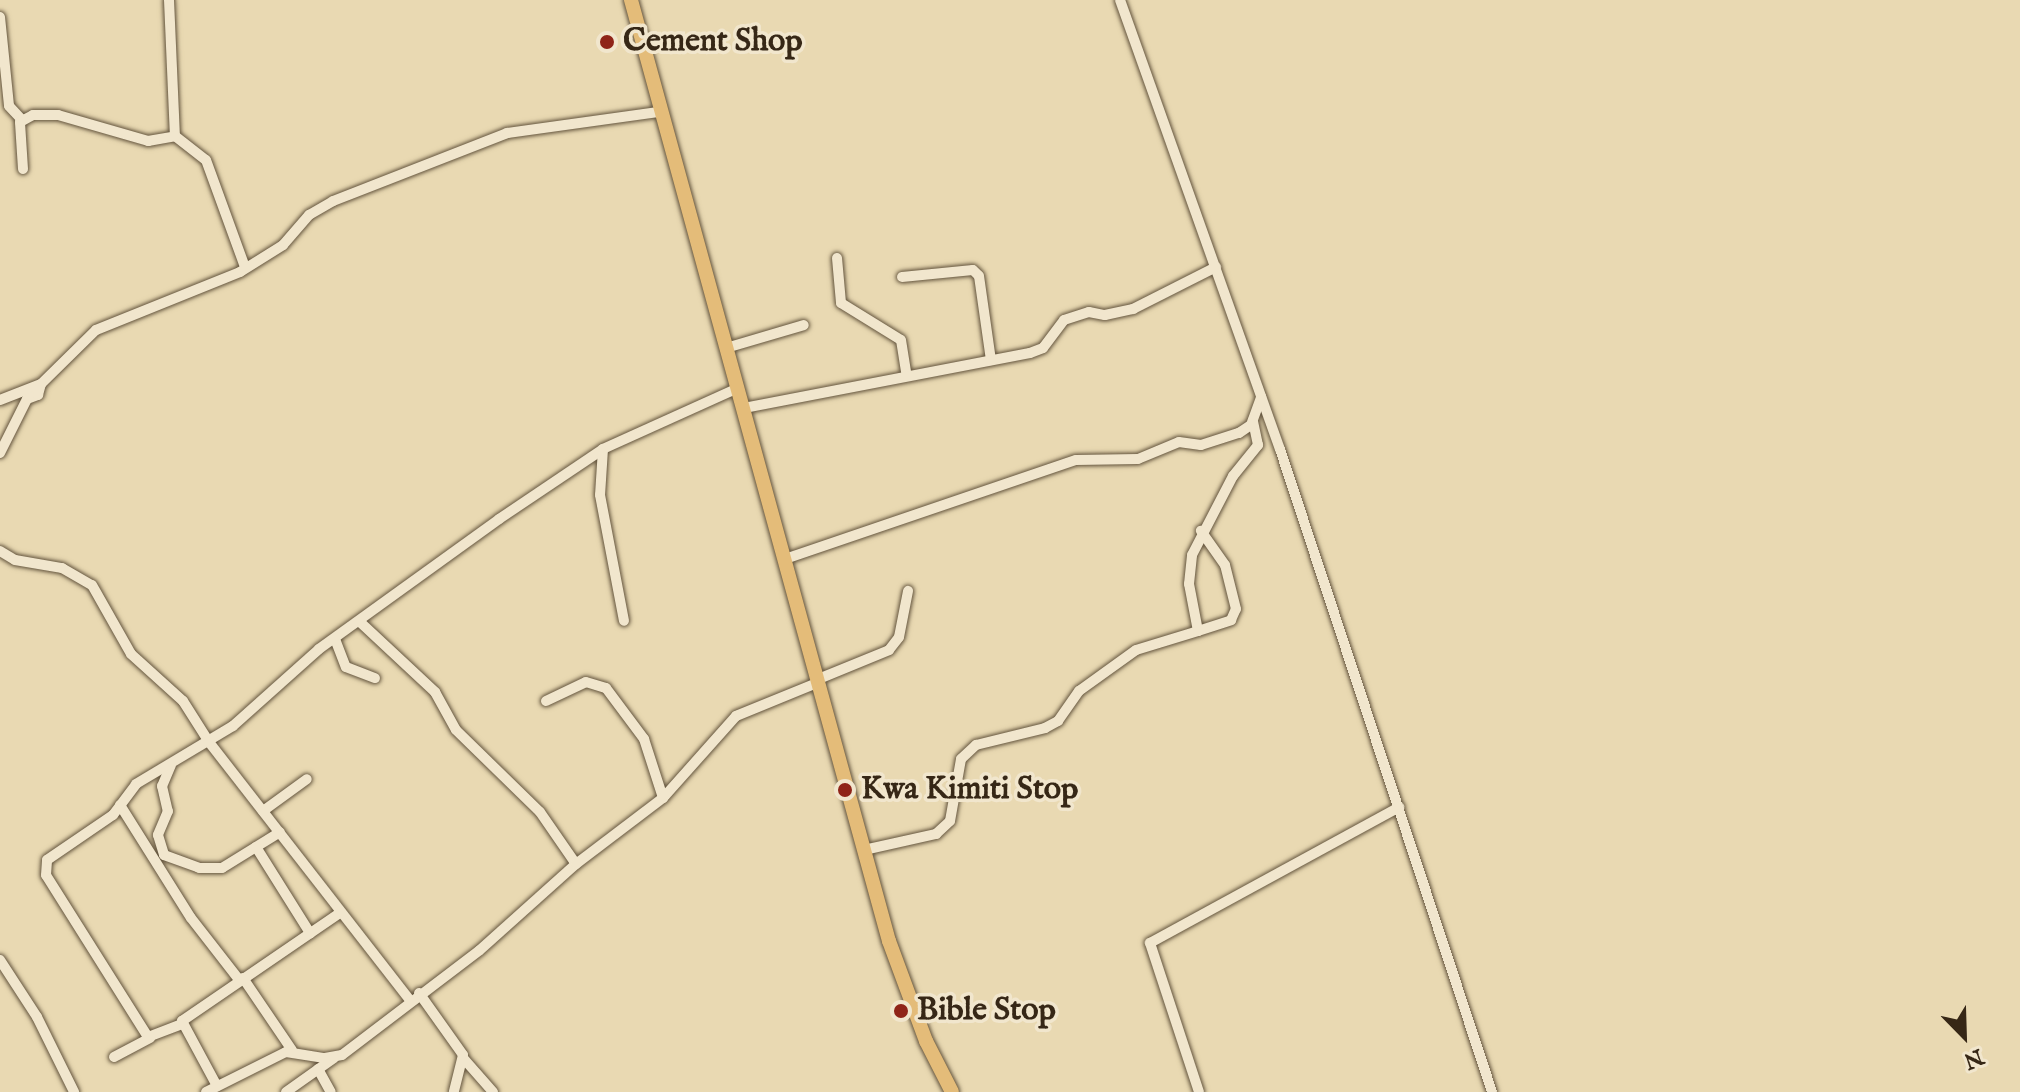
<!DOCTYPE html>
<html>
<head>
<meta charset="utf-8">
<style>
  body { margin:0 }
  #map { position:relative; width:2020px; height:1092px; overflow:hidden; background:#e9d9b2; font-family:"IM FELL English",serif }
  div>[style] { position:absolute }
  .roads { filter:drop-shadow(0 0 2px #63543d) drop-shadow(0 0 2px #63543d) }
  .minor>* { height:10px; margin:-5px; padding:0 5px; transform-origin:5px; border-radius:5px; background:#f1e6cd }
  .highway>* { height:14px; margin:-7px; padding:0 7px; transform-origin:7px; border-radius:7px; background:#e4bc79 }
  .dots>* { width:22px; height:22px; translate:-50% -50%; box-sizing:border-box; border:4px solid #f1e6cd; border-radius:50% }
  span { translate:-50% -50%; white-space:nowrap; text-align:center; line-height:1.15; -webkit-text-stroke:7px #f1e6cd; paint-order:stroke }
  .poi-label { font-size:32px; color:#362716; font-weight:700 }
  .left { translate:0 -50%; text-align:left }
  .north { position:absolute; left:1924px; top:996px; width:80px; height:80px; -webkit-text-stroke:6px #f1e6cd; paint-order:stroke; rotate:157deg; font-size:22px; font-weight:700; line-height:32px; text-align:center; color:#362716 }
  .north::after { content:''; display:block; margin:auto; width:28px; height:36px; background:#362716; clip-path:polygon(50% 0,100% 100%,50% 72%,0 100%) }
</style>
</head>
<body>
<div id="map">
  <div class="roads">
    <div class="minor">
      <i style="left:169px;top:0;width:136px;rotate:87.5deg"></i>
      <i style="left:175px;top:136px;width:39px;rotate:38deg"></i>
      <i style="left:206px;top:160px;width:114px;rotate:70deg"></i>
      <i style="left:1120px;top:0;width:477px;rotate:70.4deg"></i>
      <i style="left:1280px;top:449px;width:677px;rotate:71.75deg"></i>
      <i style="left:0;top:17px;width:89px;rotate:84.2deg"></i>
      <i style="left:9px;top:106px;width:18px;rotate:47deg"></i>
      <i style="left:23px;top:169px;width:47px;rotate:-93.7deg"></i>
      <i style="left:20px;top:122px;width:15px;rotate:-28deg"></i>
      <i style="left:33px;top:115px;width:25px"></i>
      <i style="left:58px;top:115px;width:94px;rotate:16.1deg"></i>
      <i style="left:148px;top:141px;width:27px;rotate:-10deg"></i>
      <i style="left:837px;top:258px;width:45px;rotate:84.9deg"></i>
      <i style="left:841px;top:303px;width:70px;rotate:31.7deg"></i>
      <i style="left:901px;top:340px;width:36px;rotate:81deg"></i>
      <i style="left:902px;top:277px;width:71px;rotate:-5.6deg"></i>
      <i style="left:973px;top:270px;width:8px;rotate:45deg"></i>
      <i style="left:979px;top:276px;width:85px;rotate:81.9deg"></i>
      <i style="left:726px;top:348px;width:81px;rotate:-16.4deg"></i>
      <i style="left:0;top:400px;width:44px;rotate:-21.3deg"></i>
      <i style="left:41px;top:384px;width:77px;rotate:-44.5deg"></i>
      <i style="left:96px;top:330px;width:155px;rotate:-21.9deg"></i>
      <i style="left:240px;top:272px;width:51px;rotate:-32.1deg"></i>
      <i style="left:283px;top:245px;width:40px;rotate:-49deg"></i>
      <i style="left:309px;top:215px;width:28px;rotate:-30deg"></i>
      <i style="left:333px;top:201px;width:187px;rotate:-21.3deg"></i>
      <i style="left:507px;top:133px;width:153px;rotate:-7.9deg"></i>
      <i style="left:744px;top:408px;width:291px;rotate:-10.9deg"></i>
      <i style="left:1030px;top:353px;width:14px;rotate:-21deg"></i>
      <i style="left:1043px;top:348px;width:35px;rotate:-53deg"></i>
      <i style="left:1064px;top:320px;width:26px;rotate:-18deg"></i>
      <i style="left:1089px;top:312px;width:16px;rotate:11deg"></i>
      <i style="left:1105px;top:315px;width:29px;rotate:-12deg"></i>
      <i style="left:1133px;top:309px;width:93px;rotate:-26.8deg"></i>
      <i style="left:603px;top:449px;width:46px;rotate:93.7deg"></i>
      <i style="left:600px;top:495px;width:128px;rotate:79.2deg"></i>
      <i style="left:0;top:453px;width:60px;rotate:-63.4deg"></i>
      <i style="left:27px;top:399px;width:12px;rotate:-20deg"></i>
      <i style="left:38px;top:395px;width:11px;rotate:-75deg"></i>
      <i style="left:0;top:551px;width:17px;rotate:31deg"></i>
      <i style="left:15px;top:560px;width:48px;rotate:9.7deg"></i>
      <i style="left:62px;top:568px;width:34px;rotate:30deg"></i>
      <i style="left:92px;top:585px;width:79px;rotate:60.5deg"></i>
      <i style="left:131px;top:654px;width:70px;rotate:42.1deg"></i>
      <i style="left:183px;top:701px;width:49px;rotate:57.6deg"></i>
      <i style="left:209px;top:742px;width:327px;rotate:52.1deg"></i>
      <i style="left:785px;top:559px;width:307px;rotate:-18.8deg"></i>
      <i style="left:1076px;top:460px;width:62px;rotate:-0.9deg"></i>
      <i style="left:1138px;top:459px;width:44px;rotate:-22.5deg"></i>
      <i style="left:1179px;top:442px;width:22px;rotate:8deg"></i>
      <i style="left:1201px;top:445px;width:40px;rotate:-18deg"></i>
      <i style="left:1239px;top:433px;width:14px;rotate:-34deg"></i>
      <i style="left:1251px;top:425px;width:30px;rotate:-70deg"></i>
      <i style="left:360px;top:622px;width:103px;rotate:43deg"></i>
      <i style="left:435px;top:692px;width:43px;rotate:61.1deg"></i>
      <i style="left:456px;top:730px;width:117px;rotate:44.3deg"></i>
      <i style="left:540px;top:812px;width:63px;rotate:55.3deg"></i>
      <i style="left:1198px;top:631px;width:35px;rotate:-18deg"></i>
      <i style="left:1231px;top:620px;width:12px;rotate:-66deg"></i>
      <i style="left:1236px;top:609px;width:45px;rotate:-104deg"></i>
      <i style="left:1225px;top:565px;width:42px;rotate:-125.2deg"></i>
      <i style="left:335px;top:639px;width:30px;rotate:69deg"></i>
      <i style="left:346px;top:667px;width:31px;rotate:21deg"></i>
      <i style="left:816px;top:680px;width:79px;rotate:-22.3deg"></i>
      <i style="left:889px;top:650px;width:16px;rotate:-52deg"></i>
      <i style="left:899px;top:637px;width:47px;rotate:-78.9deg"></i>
      <i style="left:546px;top:701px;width:44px;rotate:-25.4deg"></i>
      <i style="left:586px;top:682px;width:21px;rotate:17deg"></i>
      <i style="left:606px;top:688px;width:64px;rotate:53.3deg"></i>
      <i style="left:644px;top:739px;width:62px;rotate:72.1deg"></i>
      <i style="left:171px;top:765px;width:23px;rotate:113deg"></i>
      <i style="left:162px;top:786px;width:26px;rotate:77deg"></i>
      <i style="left:168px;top:811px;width:26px;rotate:113deg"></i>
      <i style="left:158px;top:835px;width:21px;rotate:73deg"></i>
      <i style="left:164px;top:855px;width:37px;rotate:20deg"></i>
      <i style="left:199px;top:868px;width:23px"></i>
      <i style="left:222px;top:868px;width:68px;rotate:-31.8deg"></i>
      <i style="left:120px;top:805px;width:133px;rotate:57.9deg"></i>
      <i style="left:191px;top:918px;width:80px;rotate:52.1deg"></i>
      <i style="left:263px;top:811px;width:54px;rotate:-36deg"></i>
      <i style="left:256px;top:847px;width:102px;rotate:57.9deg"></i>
      <i style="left:864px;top:850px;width:74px;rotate:-12.5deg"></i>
      <i style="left:936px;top:834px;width:19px;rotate:-43deg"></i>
      <i style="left:950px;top:821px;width:63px;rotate:-79.9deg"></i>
      <i style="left:961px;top:759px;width:21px;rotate:-43deg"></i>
      <i style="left:976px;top:745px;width:71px;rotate:-13.8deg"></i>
      <i style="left:1045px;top:728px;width:15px;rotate:-28deg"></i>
      <i style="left:1058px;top:721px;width:37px;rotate:-55deg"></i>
      <i style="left:1079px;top:691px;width:70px;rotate:-35.7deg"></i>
      <i style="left:1136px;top:650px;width:65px;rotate:-17deg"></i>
      <i style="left:1198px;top:631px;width:48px;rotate:-100.8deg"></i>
      <i style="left:1189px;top:584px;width:29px;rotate:-84deg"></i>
      <i style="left:1192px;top:555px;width:89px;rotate:-62.6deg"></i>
      <i style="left:1233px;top:476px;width:40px;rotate:-51deg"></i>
      <i style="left:1258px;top:445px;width:25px;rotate:-102deg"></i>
      <i style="left:0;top:960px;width:68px;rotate:57deg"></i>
      <i style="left:37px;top:1017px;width:84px;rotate:63.7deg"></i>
      <i style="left:243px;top:978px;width:87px;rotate:55.8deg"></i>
      <i style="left:419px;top:993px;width:76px;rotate:54.6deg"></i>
      <i style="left:463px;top:1055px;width:38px;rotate:104deg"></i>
      <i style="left:182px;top:1024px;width:36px;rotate:159deg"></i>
      <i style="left:148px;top:1037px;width:191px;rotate:-122.2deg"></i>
      <i style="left:46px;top:875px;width:15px;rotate:-86deg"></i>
      <i style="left:47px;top:860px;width:80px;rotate:-34.3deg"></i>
      <i style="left:113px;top:815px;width:39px;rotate:-53deg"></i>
      <i style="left:136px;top:784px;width:113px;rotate:-30.9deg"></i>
      <i style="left:233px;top:726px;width:115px;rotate:-41.8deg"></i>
      <i style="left:319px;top:649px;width:222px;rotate:-35.8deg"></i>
      <i style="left:499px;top:519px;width:125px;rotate:-33.9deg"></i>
      <i style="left:603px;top:449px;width:148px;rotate:-24.3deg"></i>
      <i style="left:114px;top:1057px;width:41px;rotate:-27.8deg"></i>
      <i style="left:464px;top:1059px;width:44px;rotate:48.7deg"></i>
      <i style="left:318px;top:1069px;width:26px;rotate:61deg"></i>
      <i style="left:217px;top:1086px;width:74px;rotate:-118.3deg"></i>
      <i style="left:182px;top:1021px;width:191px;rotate:-34.4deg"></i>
      <i style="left:206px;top:1092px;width:89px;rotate:-26.6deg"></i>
      <i style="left:286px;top:1052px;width:39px;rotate:9deg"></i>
      <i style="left:325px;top:1058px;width:17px;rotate:-10deg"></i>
      <i style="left:342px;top:1055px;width:173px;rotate:-37.3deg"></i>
      <i style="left:480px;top:950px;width:129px;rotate:-41.9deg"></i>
      <i style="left:576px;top:864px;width:109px;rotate:-37.2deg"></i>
      <i style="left:663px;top:798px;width:110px;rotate:-48.3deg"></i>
      <i style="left:736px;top:716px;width:87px;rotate:-22.2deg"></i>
      <i style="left:286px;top:1092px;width:59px;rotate:-35.3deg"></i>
      <i style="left:1199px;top:1092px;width:157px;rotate:-108.2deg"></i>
      <i style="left:1150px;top:943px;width:284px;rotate:-28.6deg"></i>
    </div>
    <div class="highway">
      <i style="left:631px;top:0;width:976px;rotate:74.67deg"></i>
      <i style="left:889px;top:941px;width:107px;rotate:69.7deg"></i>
      <i style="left:926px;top:1041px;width:57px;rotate:63deg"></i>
    </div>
  </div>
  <div class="dots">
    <i style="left:607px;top:42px;background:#8f2418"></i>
    <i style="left:845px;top:790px;background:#8f2418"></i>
    <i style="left:901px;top:1011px;background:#8f2418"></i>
  </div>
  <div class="poi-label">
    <span class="left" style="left:623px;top:42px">Cement Shop</span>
    <span class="left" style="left:861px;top:790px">Kwa Kimiti Stop</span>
    <span class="left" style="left:917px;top:1011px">Bible Stop</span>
  </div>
  <div class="north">N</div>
</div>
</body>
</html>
